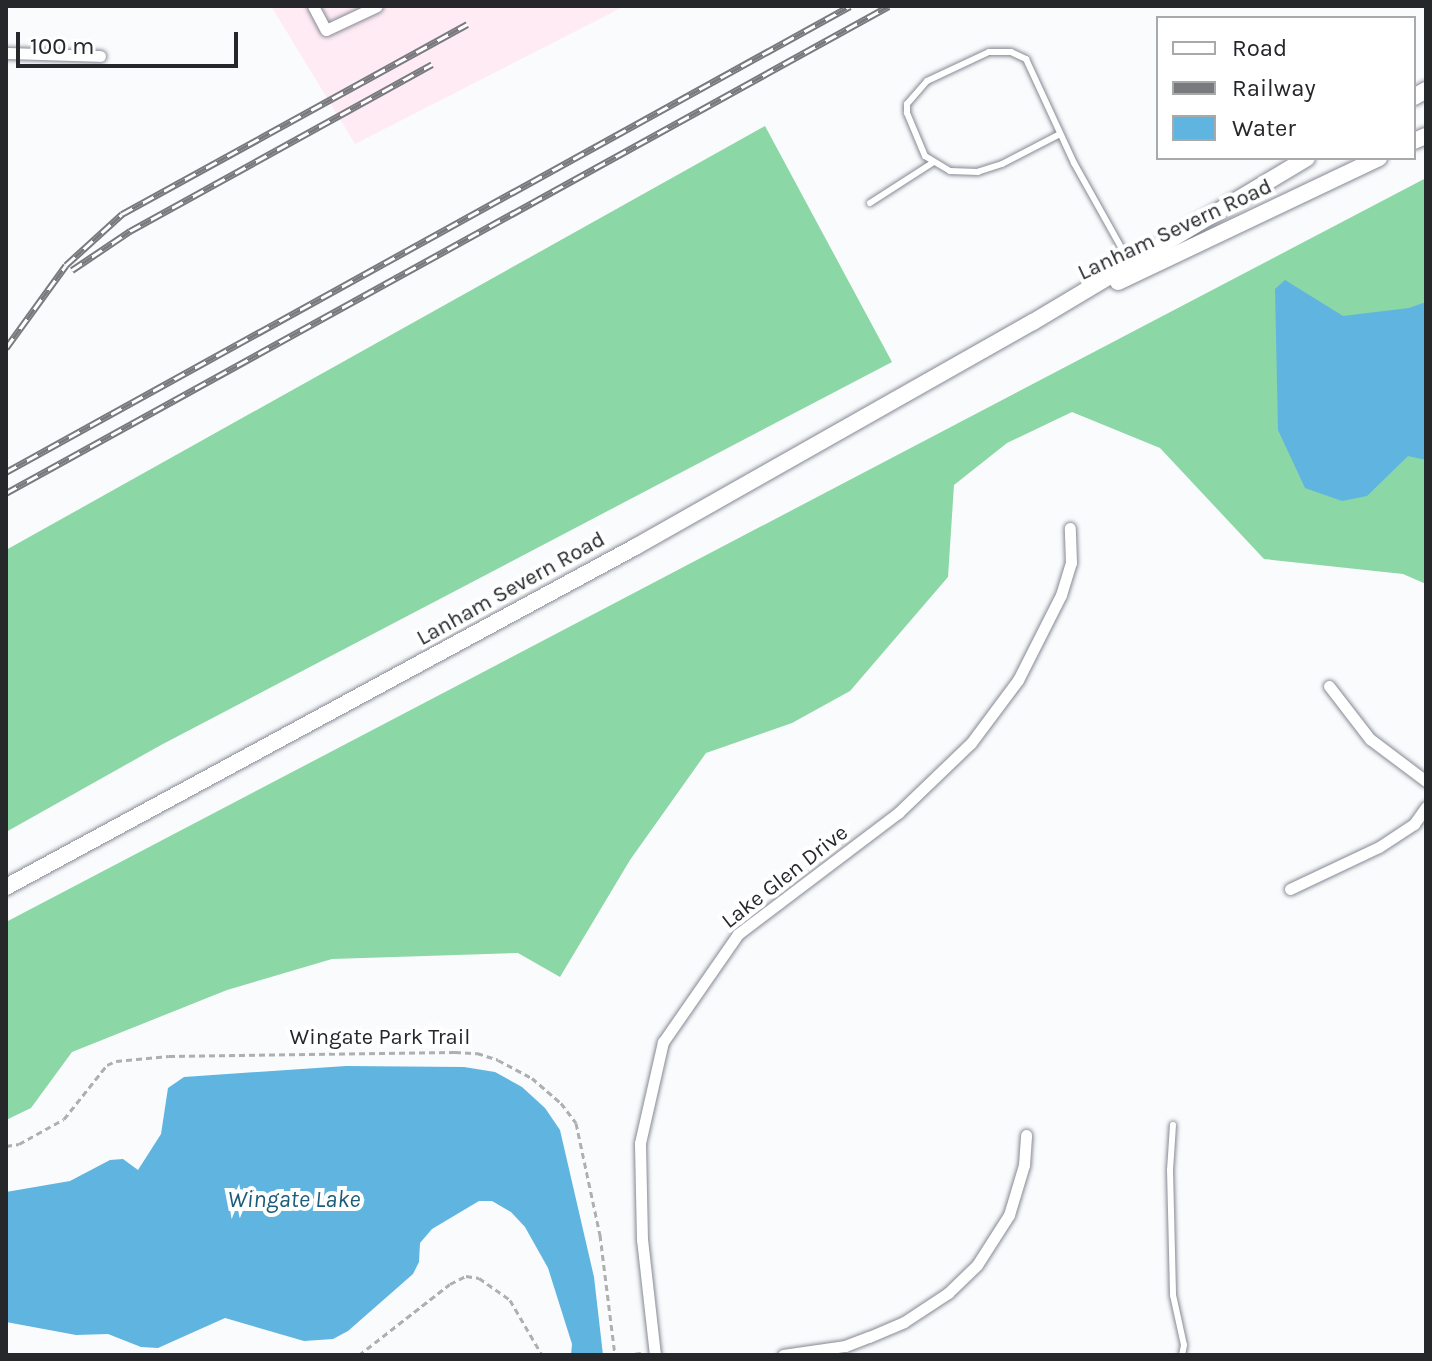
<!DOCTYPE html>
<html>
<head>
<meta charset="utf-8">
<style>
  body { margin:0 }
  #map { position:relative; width:1432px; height:1361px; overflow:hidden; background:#fafbfd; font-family:Karla,sans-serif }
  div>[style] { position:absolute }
  .industrial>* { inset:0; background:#ffebf4 }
  .forest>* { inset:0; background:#8bd7a5 }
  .water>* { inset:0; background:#60b4e0 }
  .path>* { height:3px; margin-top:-1.5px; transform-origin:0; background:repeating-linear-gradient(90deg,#adafb1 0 6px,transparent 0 10px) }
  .roads { filter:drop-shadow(0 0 2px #858993) drop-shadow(0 0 2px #858993) }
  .service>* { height:6px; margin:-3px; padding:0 3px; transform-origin:3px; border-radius:3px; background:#fff }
  .minor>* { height:11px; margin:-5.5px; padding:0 5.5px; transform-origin:5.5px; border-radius:5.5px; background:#fff }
  .secondary>* { height:16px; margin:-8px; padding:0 8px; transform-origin:8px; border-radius:8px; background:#fff }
  .rail>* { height:7px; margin-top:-3.5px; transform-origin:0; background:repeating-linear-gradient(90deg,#fff 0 12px,#787a7d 0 24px); box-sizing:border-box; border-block:2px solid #787a7d }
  span { translate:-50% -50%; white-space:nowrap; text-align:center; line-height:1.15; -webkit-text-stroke:8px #fff; paint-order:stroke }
  .street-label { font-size:22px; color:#25272b }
  .water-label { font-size:24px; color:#1d5d7b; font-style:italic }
  .frame { position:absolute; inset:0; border:8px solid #25272b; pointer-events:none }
  .legend { position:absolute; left:1156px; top:16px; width:260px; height:144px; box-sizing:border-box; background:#fff; border:2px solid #a8a9aa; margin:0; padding:10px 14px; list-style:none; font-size:24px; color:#25272b }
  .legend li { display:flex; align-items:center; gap:16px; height:40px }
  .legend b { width:40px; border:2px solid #a8a9aa }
  .scale { position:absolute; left:16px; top:32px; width:222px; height:36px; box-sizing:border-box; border:4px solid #25272b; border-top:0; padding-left:10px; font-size:24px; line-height:28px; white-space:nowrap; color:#25272b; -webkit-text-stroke:6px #fff; paint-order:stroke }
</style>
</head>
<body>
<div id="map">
  <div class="industrial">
    <i style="clip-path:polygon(271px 6px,625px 6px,355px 144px)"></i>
  </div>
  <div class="forest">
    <i style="clip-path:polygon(765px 126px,892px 362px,161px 745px,6px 832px,6px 550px)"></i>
    <i style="clip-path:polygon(1426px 178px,1426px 584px,1403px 574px,1264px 559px,1160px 448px,1072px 412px,1007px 443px,954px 485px,948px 577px,850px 691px,792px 723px,706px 753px,630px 860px,560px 977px,518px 953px,332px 959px,227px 990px,72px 1052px,31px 1108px,6px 1120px,6px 922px)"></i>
  </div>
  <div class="water">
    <i style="clip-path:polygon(1285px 280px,1343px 316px,1409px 308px,1426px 302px,1426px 460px,1408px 456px,1367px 496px,1342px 501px,1305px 488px,1278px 430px,1275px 289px)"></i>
    <i style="clip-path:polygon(346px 1066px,464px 1067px,495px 1072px,522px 1087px,545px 1108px,560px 1130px,594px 1277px,603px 1355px,571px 1355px,572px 1344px,548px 1268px,525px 1227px,511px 1212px,492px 1201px,479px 1201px,432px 1229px,420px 1243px,419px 1262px,413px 1274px,348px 1331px,333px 1339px,304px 1341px,225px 1318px,158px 1348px,141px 1347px,108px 1334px,76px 1335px,6px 1322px,6px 1192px,70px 1181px,110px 1160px,123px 1159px,138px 1170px,161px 1134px,168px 1088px,184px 1077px)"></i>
  </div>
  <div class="path">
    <i style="left:6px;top:1146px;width:13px;rotate:-9deg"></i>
    <i style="left:19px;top:1144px;width:51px;rotate:-29.1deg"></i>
    <i style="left:64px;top:1119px;width:69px;rotate:-51.5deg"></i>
    <i style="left:107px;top:1065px;width:10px;rotate:-24deg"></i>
    <i style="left:116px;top:1061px;width:53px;rotate:-5.4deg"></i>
    <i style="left:169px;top:1056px;width:286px;rotate:-0.8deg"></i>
    <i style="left:455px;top:1052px;width:22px;rotate:3deg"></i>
    <i style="left:477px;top:1053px;width:22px;rotate:18deg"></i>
    <i style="left:498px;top:1060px;width:38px;rotate:28deg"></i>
    <i style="left:532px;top:1078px;width:38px;rotate:41deg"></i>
    <i style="left:561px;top:1103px;width:25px;rotate:53deg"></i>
    <i style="left:576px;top:1123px;width:115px;rotate:77.9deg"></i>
    <i style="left:600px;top:1235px;width:121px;rotate:82.9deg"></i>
    <i style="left:359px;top:1355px;width:115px;rotate:-38deg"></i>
    <i style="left:450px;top:1284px;width:18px;rotate:-27deg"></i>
    <i style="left:466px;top:1276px;width:13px;rotate:9deg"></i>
    <i style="left:479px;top:1278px;width:38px;rotate:35deg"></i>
    <i style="left:510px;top:1300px;width:64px;rotate:59.8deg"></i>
    <i style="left:625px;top:1355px;width:16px;rotate:-7deg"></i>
  </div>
  <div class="roads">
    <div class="service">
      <i style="left:1060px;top:134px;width:65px;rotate:152.7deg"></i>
      <i style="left:1002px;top:164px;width:25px;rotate:162deg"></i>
      <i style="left:978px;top:172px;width:28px;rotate:-178deg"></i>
      <i style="left:950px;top:171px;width:29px;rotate:-149deg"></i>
      <i style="left:925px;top:156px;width:47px;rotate:-112.7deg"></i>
      <i style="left:907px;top:113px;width:9px;rotate:-90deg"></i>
      <i style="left:907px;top:104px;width:30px;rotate:-49deg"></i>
      <i style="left:927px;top:81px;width:68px;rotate:-25.1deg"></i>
      <i style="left:989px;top:52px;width:22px"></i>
      <i style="left:1011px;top:52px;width:17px;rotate:25deg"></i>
      <i style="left:1026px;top:59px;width:115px;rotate:65.2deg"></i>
      <i style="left:1074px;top:163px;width:115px;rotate:60.8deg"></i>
      <i style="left:870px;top:203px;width:74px;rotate:-32.8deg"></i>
      <i style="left:1173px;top:1125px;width:45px;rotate:93.8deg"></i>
      <i style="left:1170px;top:1170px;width:125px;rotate:88.6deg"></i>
      <i style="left:1173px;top:1295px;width:51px;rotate:77.6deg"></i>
      <i style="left:1184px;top:1345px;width:10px;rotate:101deg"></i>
    </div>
    <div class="minor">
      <i style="left:313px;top:6px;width:27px;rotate:62deg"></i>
      <i style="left:326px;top:30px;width:56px;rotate:-25.2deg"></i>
      <i style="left:6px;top:53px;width:94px;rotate:1.8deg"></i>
      <i style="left:1329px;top:686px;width:67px;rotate:52.3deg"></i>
      <i style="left:1370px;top:739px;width:70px;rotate:36.9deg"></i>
      <i style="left:1290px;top:889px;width:98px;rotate:-25.3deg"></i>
      <i style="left:1379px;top:847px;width:42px;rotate:-33.3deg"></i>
      <i style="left:1414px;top:824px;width:21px;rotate:-55deg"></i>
      <i style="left:655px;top:1355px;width:116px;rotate:-96.4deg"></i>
      <i style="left:642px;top:1240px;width:97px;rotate:-91.2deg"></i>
      <i style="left:640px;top:1143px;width:104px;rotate:-77.2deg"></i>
      <i style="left:663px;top:1042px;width:131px;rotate:-55.2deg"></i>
      <i style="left:738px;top:934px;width:201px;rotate:-37.1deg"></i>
      <i style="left:898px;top:813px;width:101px;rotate:-43.8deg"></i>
      <i style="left:971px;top:743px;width:79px;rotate:-53.3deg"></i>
      <i style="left:1018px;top:680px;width:95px;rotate:-63.2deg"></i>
      <i style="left:1061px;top:595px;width:34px;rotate:-73deg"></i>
      <i style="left:1071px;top:563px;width:35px;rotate:-92deg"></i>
      <i style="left:783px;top:1355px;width:63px;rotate:-8.3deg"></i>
      <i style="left:845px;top:1346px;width:26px;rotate:-21deg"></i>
      <i style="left:869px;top:1337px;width:38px;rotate:-23deg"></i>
      <i style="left:904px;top:1322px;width:53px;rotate:-33.4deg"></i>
      <i style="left:948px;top:1293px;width:40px;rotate:-44deg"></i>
      <i style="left:977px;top:1265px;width:59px;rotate:-57.4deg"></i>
      <i style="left:1009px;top:1215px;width:52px;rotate:-73.3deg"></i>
      <i style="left:1024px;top:1165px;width:30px;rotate:-86deg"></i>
    </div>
    <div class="secondary">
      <i style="left:1414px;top:97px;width:14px;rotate:-30deg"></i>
      <i style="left:1414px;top:141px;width:13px;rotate:-23deg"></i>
      <i style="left:1118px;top:282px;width:289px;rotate:-25.4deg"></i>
      <i style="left:6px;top:887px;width:715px;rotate:-28.39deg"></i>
      <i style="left:635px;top:547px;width:457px;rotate:-29.5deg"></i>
      <i style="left:1033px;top:322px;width:319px;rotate:-30.9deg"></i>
    </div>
  </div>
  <div class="rail">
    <i style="left:72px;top:270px;width:70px;rotate:-33.9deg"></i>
    <i style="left:130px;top:231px;width:345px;rotate:-28.9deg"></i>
    <i style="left:6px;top:348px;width:102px;rotate:-54.1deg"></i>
    <i style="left:66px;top:265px;width:76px;rotate:-42.3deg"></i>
    <i style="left:122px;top:214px;width:394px;rotate:-28.8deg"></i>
    <i style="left:6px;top:472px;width:964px;rotate:-28.9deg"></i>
    <i style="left:6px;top:493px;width:1008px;rotate:-28.88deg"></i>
  </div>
  <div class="street-label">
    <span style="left:1175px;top:230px;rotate:-25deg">Lanham Severn Road</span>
    <span style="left:511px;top:589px;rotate:-29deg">Lanham Severn Road</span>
    <span style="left:785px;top:877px;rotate:-38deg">Lake Glen Drive</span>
    <span style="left:380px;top:1038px">Wingate Park Trail</span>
  </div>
  <div class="water-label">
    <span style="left:294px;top:1200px">Wingate Lake</span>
  </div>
  <div class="frame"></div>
  <ul class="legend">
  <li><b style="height:10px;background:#fff"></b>Road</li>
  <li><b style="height:10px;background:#787a7d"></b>Railway</li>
  <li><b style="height:22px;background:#60b4e0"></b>Water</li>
  </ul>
  <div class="scale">100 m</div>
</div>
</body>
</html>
